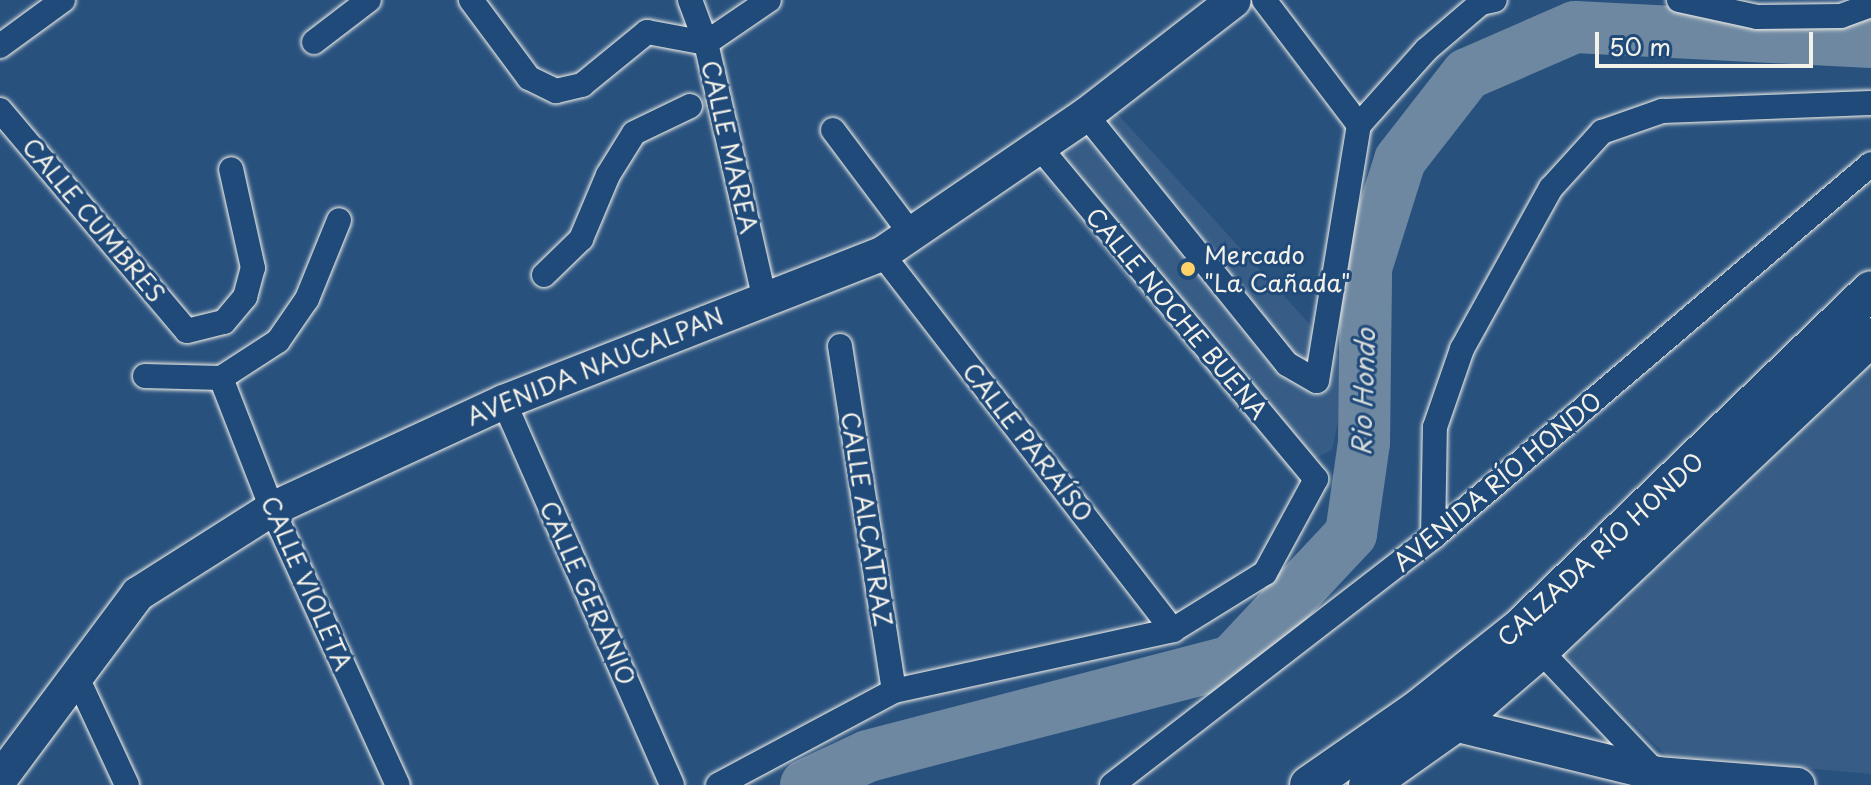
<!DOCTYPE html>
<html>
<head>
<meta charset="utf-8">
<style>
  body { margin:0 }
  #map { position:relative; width:1871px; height:785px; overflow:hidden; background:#28517e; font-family:"Playpen Sans",sans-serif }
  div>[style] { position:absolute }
  .built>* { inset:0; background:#375d86 }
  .river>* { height:52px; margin:-26px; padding:0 26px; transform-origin:26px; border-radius:26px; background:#6e88a2 }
  .roads { filter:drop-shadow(0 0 2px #f4f1e8) drop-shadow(0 0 2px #f4f1e8) }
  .street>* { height:24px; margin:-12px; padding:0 12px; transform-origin:12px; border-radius:12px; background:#1f4a7a }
  .secondary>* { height:34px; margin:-17px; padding:0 17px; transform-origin:17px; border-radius:17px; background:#1f4a7a }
  .primary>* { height:38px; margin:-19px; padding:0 19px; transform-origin:19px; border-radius:19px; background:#1f4a7a }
  .dots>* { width:22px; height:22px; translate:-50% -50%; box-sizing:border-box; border:4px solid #1f4a7a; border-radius:50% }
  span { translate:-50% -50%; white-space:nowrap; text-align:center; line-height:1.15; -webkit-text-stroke:6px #1f4a7a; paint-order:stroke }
  .street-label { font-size:24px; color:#f4f1e8 }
  .poi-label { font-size:24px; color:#f4f1e8 }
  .left { translate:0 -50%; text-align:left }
  .water-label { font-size:26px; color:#d9dcda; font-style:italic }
  .scale { position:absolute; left:1595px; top:32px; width:218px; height:36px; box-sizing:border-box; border:4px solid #f4f1e8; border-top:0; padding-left:10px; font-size:24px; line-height:28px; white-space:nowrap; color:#f4f1e8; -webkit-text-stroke:6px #1f4a7a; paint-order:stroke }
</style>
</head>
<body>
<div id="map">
  <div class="built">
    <i style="clip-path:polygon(1112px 108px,1349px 367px,1332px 450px,1289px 471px,1034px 170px)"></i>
    <i style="clip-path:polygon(1871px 355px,1871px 774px,1667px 756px,1562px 654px)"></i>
  </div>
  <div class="river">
    <i style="left:806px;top:785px;width:68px;rotate:-25.1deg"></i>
    <i style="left:868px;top:756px;width:376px;rotate:-14.6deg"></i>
    <i style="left:1232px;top:661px;width:174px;rotate:-46.9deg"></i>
    <i style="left:1351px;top:534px;width:92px;rotate:-81.9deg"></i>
    <i style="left:1364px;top:443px;width:175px;rotate:-89.3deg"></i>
    <i style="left:1366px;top:268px;width:113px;rotate:-72.5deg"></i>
    <i style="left:1400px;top:160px;width:109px;rotate:-52.1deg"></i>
    <i style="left:1467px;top:74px;width:118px;rotate:-23.5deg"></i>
    <i style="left:1575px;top:27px;width:296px;rotate:2.9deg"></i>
  </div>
  <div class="roads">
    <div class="street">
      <i style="left:471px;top:0;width:97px;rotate:53.4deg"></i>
      <i style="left:529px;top:78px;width:30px;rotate:26deg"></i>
      <i style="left:556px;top:91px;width:27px;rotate:-13deg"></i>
      <i style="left:582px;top:85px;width:84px;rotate:-39.2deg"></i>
      <i style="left:647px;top:32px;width:60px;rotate:10.6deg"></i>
      <i style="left:706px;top:43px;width:76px;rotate:-34.3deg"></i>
      <i style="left:690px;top:0;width:46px;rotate:69.6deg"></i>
      <i style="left:706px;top:43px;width:261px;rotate:77.1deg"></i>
      <i style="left:1264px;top:0;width:157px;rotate:52.8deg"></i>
      <i style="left:1679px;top:0;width:80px;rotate:12.3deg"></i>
      <i style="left:1757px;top:17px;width:84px;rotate:-0.7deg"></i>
      <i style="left:1841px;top:16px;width:32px;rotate:-20deg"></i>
      <i style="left:314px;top:42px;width:69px;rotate:-37.4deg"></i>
      <i style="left:0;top:46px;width:78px;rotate:-36.1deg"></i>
      <i style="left:0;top:110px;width:289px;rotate:49.8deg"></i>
      <i style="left:187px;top:331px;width:38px;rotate:-14deg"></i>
      <i style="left:224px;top:322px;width:33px;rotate:-50deg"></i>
      <i style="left:245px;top:297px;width:30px;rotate:-75deg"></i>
      <i style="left:253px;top:268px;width:101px;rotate:-102.5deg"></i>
      <i style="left:1086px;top:115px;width:320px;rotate:51.1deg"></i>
      <i style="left:1287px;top:364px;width:34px;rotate:30deg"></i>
      <i style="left:1317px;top:381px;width:259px;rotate:-80.7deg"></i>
      <i style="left:1359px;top:125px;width:101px;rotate:-48.2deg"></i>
      <i style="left:1426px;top:50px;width:72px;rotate:-40.5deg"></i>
      <i style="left:1481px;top:3px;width:14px;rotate:-12deg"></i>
      <i style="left:833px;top:130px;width:130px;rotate:53.1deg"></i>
      <i style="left:882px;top:254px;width:475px;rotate:52.3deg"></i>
      <i style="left:544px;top:275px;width:52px;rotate:-44.2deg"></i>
      <i style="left:581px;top:239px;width:69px;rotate:-67.1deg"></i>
      <i style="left:608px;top:175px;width:49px;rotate:-58.2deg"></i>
      <i style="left:634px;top:133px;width:62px;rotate:-25.7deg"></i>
      <i style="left:840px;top:346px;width:349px;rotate:81.1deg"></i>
      <i style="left:145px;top:376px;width:76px;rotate:1.5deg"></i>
      <i style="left:221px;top:378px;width:68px;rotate:-33deg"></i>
      <i style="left:278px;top:341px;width:51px;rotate:-55.4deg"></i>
      <i style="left:307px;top:299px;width:85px;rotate:-67.9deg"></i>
      <i style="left:221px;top:378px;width:141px;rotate:68.7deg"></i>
      <i style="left:272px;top:509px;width:303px;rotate:65.5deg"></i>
      <i style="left:504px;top:402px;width:418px;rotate:66.3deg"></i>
      <i style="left:1433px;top:537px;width:110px;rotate:-89deg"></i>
      <i style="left:1435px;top:427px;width:83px;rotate:-70.9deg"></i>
      <i style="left:1462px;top:349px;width:184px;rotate:-61.1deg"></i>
      <i style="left:1551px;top:188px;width:76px;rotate:-47.7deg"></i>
      <i style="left:1602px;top:132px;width:64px;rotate:-19.3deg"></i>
      <i style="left:1662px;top:111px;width:209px;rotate:-2.2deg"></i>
      <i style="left:1532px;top:642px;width:183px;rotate:46.5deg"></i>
      <i style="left:75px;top:673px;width:123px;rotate:65.1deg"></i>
      <i style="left:718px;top:785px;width:200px;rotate:-28.1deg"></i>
      <i style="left:894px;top:691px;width:286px;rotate:-12.3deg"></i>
      <i style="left:1173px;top:630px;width:108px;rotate:-31.8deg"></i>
      <i style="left:1265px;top:573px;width:107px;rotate:-61.5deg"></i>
      <i style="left:1316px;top:479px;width:432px;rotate:-129.8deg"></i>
      <i style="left:1112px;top:785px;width:406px;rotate:-37.7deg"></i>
      <i style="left:1433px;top:537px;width:575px;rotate:-40.42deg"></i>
    </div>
    <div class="secondary">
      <i style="left:1454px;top:724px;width:209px;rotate:13.8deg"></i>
      <i style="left:1657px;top:774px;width:141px;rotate:4.5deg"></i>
      <i style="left:0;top:779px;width:231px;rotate:-53.3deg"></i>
      <i style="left:138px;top:594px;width:159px;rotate:-32.4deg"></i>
      <i style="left:272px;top:509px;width:255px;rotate:-24.8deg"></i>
      <i style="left:504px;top:402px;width:406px;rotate:-21.4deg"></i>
      <i style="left:882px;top:254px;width:247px;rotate:-34.3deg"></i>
      <i style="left:1086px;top:115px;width:187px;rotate:-37.8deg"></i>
    </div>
    <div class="primary">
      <i style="left:1309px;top:785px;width:131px;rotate:-34.8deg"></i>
      <i style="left:1417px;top:710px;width:132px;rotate:-38.5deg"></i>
      <i style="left:1520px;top:628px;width:487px;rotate:-43.9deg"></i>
      <i style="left:1368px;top:785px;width:105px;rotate:-35.3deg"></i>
      <i style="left:1454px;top:724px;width:112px;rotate:-40.7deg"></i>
      <i style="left:1539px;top:651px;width:457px;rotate:-43.4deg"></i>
    </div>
  </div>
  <div class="dots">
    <i style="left:1188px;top:269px;background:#ffd166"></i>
  </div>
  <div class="street-label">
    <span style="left:730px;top:147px;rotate:77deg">CALLE MAREA</span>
    <span style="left:94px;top:220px;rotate:50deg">CALLE CUMBRES</span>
    <span style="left:1177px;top:313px;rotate:50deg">CALLE NOCHE BUENA</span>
    <span style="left:595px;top:366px;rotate:-22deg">AVENIDA NAUCALPAN</span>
    <span style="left:1028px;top:442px;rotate:52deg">CALLE PARAÍSO</span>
    <span style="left:1497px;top:481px;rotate:-40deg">AVENIDA RÍO HONDO</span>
    <span style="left:867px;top:519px;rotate:81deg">CALLE ALCATRAZ</span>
    <span style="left:1600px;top:549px;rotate:-43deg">CALZADA RÍO HONDO</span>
    <span style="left:307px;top:583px;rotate:66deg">CALLE VIOLETA</span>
    <span style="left:588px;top:593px;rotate:66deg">CALLE GERANIO</span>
  </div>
  <div class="poi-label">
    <span class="left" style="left:1204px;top:269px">Mercado<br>"La Cañada"</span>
  </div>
  <div class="water-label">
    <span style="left:1363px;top:392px;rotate:-88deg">Rio Hondo</span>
  </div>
  <div class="scale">50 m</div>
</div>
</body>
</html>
